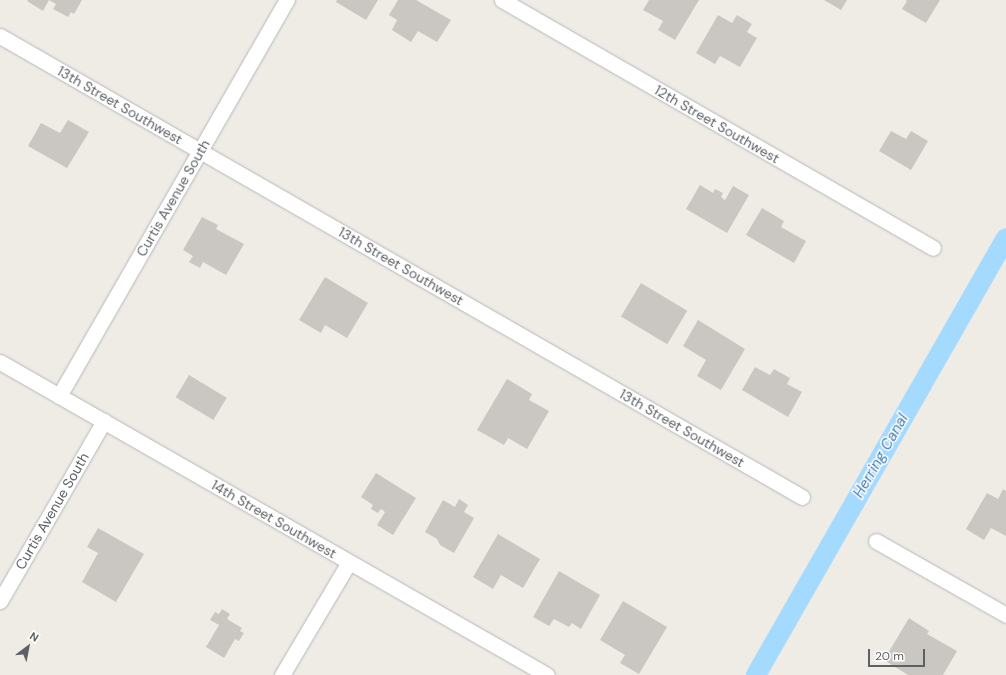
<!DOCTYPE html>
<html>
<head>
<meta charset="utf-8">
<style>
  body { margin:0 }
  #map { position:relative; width:1006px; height:675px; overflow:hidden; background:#efece5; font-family:"DM Sans",sans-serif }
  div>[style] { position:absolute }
  .canal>* { height:20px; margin:-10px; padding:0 10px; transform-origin:10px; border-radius:10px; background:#a5daff }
  .building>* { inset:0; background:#cac7c2; transform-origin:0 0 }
  .roads { filter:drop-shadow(0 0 1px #b5b7bc) drop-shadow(0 0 1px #b5b7bc) }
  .minor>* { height:15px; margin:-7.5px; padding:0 7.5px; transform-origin:7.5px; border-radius:7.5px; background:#fff }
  span { translate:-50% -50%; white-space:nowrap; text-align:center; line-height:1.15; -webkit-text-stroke:3px #fff; paint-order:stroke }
  .street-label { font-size:14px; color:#5d6165 }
  .water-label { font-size:15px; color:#417ab2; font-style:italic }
  .north { position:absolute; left:8px; top:627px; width:40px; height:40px; -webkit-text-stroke:3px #fff; paint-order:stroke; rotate:32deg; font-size:11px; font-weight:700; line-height:16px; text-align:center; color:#5d6165 }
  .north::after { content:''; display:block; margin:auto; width:14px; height:18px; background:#5d6165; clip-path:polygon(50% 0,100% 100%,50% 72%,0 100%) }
  .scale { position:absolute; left:868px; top:649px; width:57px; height:18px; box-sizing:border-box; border:2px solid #5d6165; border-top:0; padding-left:5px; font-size:12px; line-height:14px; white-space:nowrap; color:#5d6165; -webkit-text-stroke:3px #fff; paint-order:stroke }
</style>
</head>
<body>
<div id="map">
  <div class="canal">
    <i style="left:756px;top:675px;width:503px;rotate:-60.23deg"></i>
  </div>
  <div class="building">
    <i style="clip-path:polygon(28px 0,82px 0,74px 14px,71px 12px,68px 17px,53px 9px,56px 4px,49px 0,43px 11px,27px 1px)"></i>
    <i style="clip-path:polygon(337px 0,378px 0,366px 20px,336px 2px)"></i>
    <i style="clip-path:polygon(398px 0,416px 0,451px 20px,437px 42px,418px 31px,411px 42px,392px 30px,397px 20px,389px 15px)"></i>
    <i style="clip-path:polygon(649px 0,699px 0,675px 40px,658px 30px,663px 21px,643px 10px)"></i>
    <i style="clip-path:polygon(824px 0,847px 0,841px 10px)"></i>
    <i style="clip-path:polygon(905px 0,940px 0,926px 23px,902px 9px,907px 1px)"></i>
    <i style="clip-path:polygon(718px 15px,732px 23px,737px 15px,752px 24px,747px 32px,757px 38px,740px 67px,720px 56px,715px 64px,696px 53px)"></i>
    <i style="clip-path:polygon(68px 120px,89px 132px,67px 168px,28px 146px,41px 123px,60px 133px)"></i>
    <i style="clip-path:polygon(891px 131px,906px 139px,911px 131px,928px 141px,911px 170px,879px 151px)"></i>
    <i style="clip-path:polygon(700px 185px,713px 193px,715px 189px,723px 193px,721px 197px,725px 200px,733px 186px,749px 195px,727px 233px,686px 209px)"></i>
    <i style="clip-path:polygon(762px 208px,784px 221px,781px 227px,806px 241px,794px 263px,746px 235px)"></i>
    <i style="clip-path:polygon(202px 217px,218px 225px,216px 229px,244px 244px,226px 275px,203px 262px,200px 268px,189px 262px,193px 256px,183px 250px)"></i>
    <i style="clip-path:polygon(325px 277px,368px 303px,347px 338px,325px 325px,321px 333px,299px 320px)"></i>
    <i style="left:641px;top:283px;width:54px;height:39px;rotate:31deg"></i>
    <i style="clip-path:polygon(698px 320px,745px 349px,721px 390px,697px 376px,706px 360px,683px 346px)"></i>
    <i style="clip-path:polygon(755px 367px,770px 375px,774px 369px,790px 378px,787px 384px,802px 392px,788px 417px,742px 390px)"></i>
    <i style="left:189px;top:375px;width:44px;height:26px;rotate:31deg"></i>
    <i style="clip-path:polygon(507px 379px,532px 394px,529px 400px,549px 411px,527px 449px,508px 438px,504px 445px,477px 430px)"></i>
    <i style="clip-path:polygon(376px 473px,416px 498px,393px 535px,377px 525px,385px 512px,381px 509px,378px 513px,371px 509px,373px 505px,361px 497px)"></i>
    <i style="clip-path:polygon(1003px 489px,1006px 491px,1006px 536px,991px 528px,984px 540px,966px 529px,987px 493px,998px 499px)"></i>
    <i style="clip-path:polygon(459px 499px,468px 505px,464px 512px,474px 518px,454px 553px,440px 545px,437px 539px,425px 532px,443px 500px,455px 507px)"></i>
    <i style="clip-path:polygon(98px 528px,144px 554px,116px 602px,82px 582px,98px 553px,87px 547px)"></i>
    <i style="clip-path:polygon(498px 534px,540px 559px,523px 588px,501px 575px,493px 589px,473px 577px)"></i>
    <i style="clip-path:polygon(559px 571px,600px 595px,581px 629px,572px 623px,569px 627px,554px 619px,549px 626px,533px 617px)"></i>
    <i style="clip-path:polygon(623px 601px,667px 627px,639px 674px,620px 663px,625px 655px,600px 640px)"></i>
    <i style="clip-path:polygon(222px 609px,230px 614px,227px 619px,242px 628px,240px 631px,244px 633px,239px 641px,235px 639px,224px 658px,206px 647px,219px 625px,210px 620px,215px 612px,219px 614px)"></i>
    <i style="clip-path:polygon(909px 618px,929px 631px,927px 634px,957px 651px,943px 675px,908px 675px,884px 660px)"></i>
  </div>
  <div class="roads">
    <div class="minor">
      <i style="left:502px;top:0;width:497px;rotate:29.9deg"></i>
      <i style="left:0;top:36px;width:925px;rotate:29.89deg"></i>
      <i style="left:0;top:362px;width:630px;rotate:29.78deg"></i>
      <i style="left:59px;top:396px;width:457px;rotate:-60.1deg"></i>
      <i style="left:876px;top:541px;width:150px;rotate:29.6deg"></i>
      <i style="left:0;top:601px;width:208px;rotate:-60deg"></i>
      <i style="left:282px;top:675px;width:131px;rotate:-59.3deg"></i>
    </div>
  </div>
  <div class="street-label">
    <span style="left:120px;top:105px;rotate:30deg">13th Street Southwest</span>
    <span style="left:717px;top:124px;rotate:30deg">12th Street Southwest</span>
    <span style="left:173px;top:198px;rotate:-60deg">Curtis Avenue South</span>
    <span style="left:401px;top:266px;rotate:30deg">13th Street Southwest</span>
    <span style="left:682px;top:428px;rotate:30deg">13th Street Southwest</span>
    <span style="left:52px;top:511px;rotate:-60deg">Curtis Avenue South</span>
    <span style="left:274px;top:519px;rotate:30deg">14th Street Southwest</span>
  </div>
  <div class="water-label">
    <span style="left:881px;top:456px;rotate:-60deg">Herring Canal</span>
  </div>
  <div class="north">N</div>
  <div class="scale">20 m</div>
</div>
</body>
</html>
